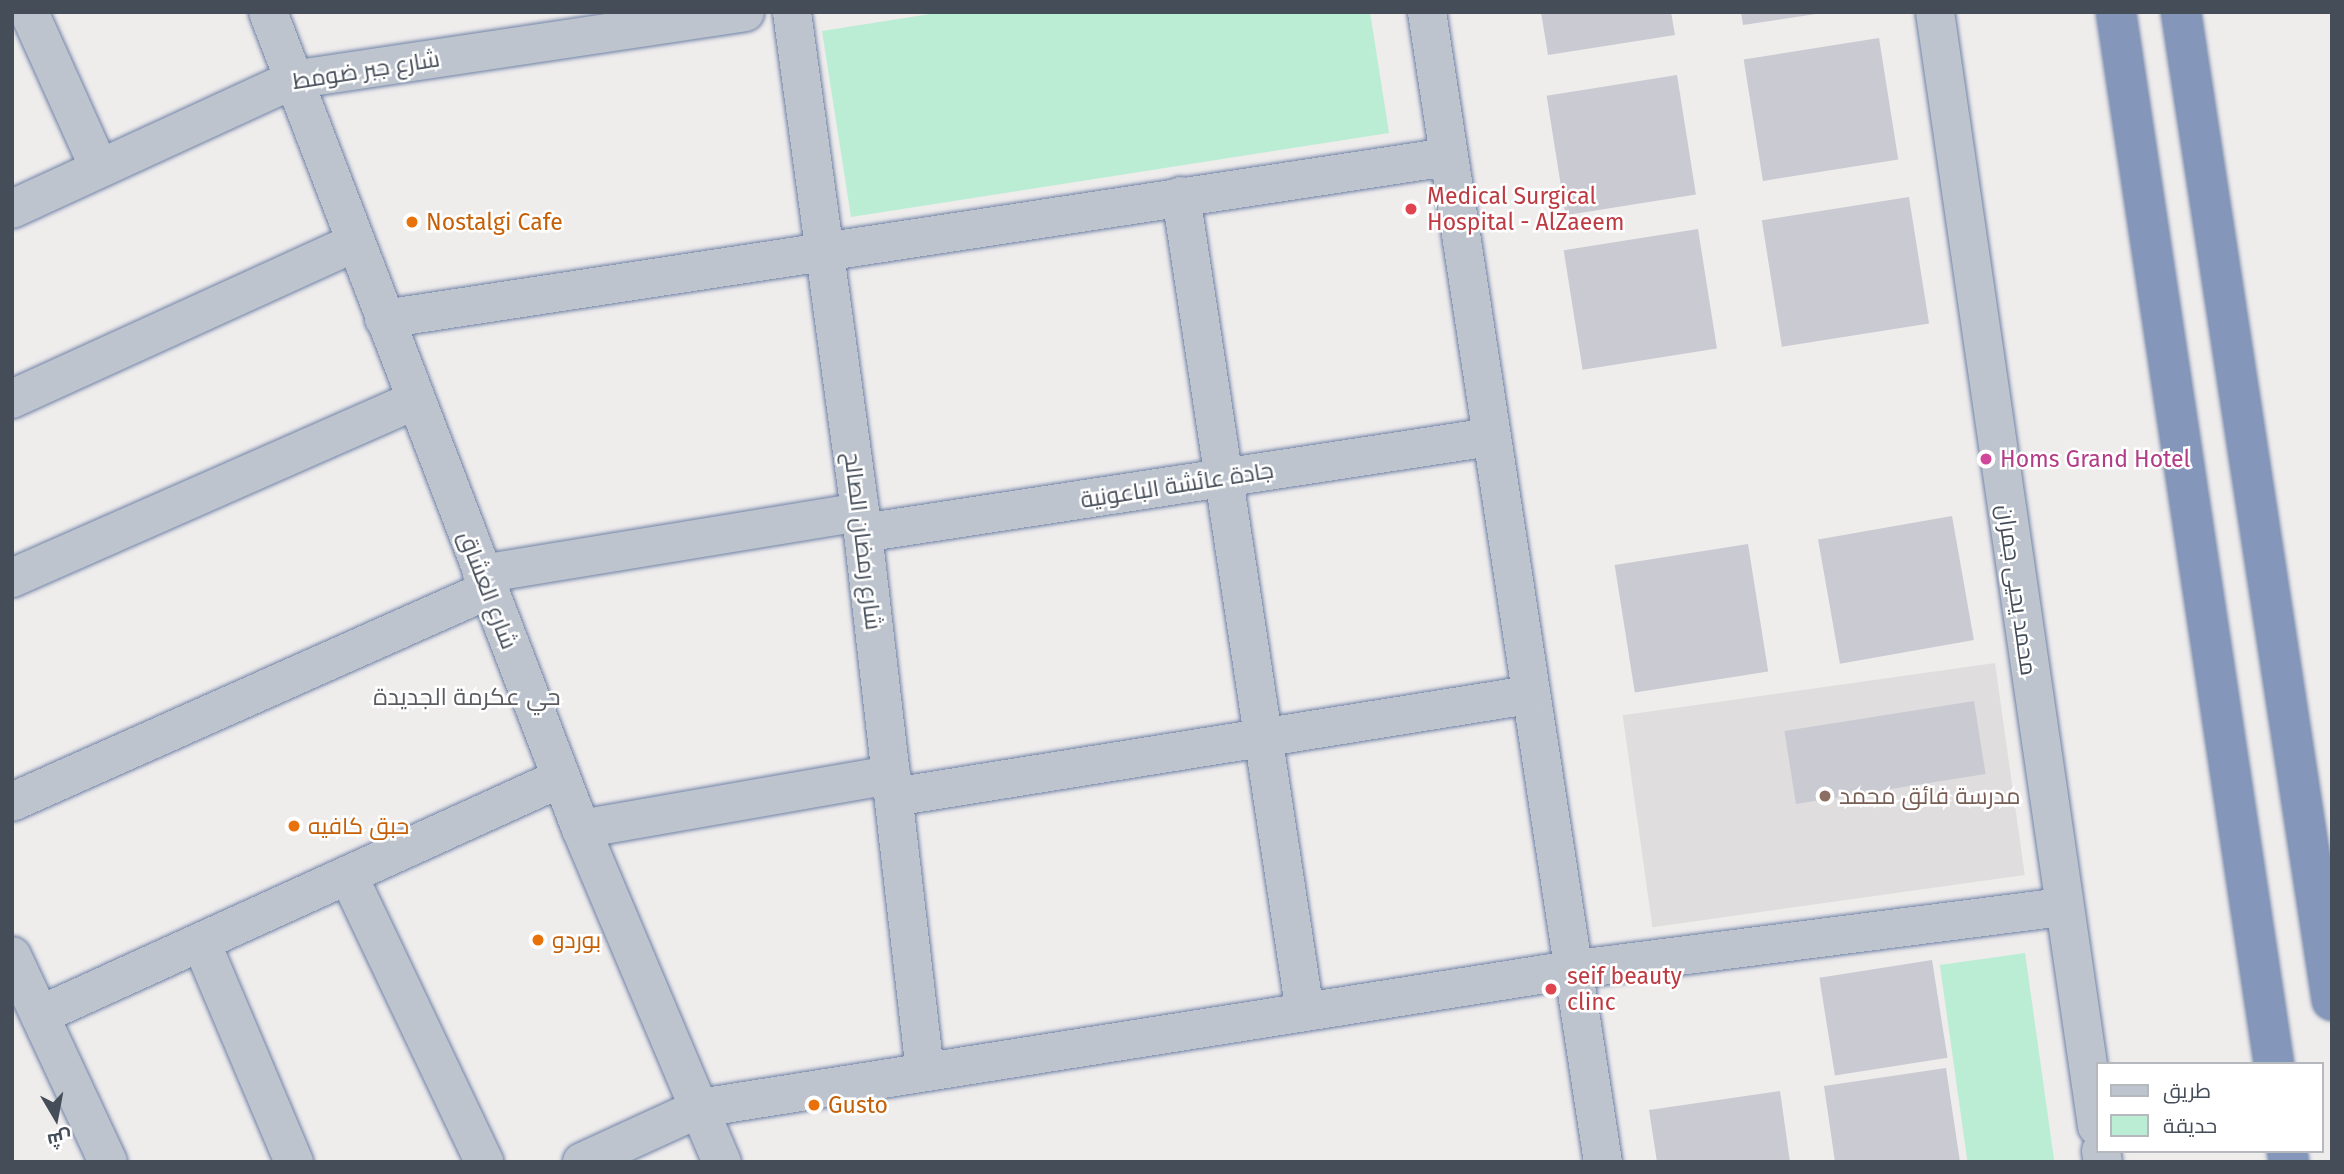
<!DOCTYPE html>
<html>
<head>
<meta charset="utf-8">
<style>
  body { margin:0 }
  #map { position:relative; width:2344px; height:1174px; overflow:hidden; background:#efecec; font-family:"Fira Sans",Cairo,sans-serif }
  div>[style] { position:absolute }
  .education>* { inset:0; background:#e0ddde; transform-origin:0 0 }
  .green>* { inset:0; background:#baedd4; transform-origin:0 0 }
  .building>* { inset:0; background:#c9cad2; transform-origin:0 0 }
  .roads { filter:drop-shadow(0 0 2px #6f82a6) drop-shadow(0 0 2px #6f82a6) }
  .minor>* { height:38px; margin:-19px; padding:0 19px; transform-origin:19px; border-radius:19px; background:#bdc4ce }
  .highway>* { height:38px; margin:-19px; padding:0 19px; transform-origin:19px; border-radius:19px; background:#8497ba }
  .dots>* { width:19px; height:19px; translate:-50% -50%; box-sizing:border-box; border:4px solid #fff; border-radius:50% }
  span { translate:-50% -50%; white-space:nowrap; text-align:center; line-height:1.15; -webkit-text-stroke:5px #fff; paint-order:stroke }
  .street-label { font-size:23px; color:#454d59 }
  .health-label { font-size:23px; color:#be3a42 }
  .left { translate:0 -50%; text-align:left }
  .food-label { font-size:23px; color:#c56008 }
  .hotel-label { font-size:23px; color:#b23c85 }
  .education-label { font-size:23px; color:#785e54 }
  .neighbourhood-label { font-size:24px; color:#595b61 }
  .frame { position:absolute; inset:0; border:14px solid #454d59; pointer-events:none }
  .legend { position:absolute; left:2096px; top:1062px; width:228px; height:91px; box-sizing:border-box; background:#fff; border:2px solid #b5b8bd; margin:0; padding:9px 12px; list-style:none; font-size:21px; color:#454d59 }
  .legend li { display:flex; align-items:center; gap:14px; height:35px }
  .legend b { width:35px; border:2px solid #b5b8bd }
  .north { position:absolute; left:21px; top:1083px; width:70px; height:70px; -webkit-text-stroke:5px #fff; paint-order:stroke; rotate:170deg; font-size:19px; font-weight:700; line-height:28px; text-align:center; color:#454d59 }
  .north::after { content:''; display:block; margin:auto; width:24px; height:32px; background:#454d59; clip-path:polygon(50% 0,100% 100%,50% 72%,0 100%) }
</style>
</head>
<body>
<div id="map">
  <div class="education">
    <i style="left:1995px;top:663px;width:214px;height:376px;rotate:82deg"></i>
  </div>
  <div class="green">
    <i style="clip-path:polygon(943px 12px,1370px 12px,1389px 133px,851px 217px,822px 31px)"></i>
    <i style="left:2025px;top:953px;width:211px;height:86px;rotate:82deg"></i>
  </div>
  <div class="building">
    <i style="clip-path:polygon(1541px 12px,1671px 12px,1675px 35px,1548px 55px)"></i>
    <i style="clip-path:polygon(1741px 12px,1816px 12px,1816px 14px,1743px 25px)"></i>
    <i style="left:1879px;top:38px;width:123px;height:137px;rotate:81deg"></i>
    <i style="left:1677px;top:75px;width:121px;height:132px;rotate:81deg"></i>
    <i style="left:1909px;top:197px;width:128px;height:149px;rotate:81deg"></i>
    <i style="left:1698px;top:229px;width:121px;height:136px;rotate:81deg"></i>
    <i style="left:1952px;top:516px;width:126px;height:136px;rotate:80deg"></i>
    <i style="left:1748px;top:544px;width:129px;height:135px;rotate:81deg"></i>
    <i style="left:1974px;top:701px;width:74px;height:192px;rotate:81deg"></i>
    <i style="left:1932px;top:960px;width:99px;height:114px;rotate:81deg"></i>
    <i style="clip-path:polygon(1946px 1068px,1960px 1162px,1835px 1162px,1824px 1086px)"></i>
    <i style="clip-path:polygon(1780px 1091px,1790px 1162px,1657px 1162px,1649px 1110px)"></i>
  </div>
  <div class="roads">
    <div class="minor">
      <i style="left:29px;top:12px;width:171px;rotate:65.8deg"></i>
      <i style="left:268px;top:12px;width:875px;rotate:69.04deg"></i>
      <i style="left:581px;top:829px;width:362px;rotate:67.1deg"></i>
      <i style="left:792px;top:12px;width:526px;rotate:82.24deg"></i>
      <i style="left:863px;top:533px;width:542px;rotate:83.43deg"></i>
      <i style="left:1427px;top:12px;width:1163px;rotate:81.3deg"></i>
      <i style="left:1935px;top:12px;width:1126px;rotate:81.73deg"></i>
      <i style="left:1181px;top:196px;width:825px;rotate:81.36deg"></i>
      <i style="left:12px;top:209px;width:308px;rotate:-24.7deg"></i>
      <i style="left:292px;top:80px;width:458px;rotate:-8.5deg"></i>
      <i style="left:384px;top:319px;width:1076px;rotate:-8.66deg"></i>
      <i style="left:12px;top:399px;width:376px;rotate:-24.5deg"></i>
      <i style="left:863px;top:533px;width:634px;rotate:-8.7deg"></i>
      <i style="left:482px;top:574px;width:383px;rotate:-9.3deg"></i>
      <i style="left:12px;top:578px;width:441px;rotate:-23.8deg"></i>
      <i style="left:894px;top:797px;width:643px;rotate:-9.13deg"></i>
      <i style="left:12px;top:802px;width:521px;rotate:-24.01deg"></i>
      <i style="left:581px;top:829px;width:315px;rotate:-9.9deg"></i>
      <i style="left:348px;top:875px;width:318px;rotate:64.6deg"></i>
      <i style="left:201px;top:942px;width:239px;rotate:67.1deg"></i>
      <i style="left:12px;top:956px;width:227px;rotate:65deg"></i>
      <i style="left:40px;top:1015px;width:572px;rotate:-24.46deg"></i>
      <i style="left:2101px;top:1151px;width:11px;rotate:80deg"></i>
      <i style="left:582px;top:1162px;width:130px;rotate:-24.6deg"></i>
      <i style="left:700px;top:1108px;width:881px;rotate:-9.01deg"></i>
      <i style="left:1570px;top:970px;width:497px;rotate:-7.3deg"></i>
    </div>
    <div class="highway">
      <i style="left:2116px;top:12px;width:1064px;rotate:81.46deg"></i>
      <i style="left:2181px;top:12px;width:1000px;rotate:81.32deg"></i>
      <i style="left:2287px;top:1151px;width:11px;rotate:80deg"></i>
    </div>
  </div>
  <div class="dots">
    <i style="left:1411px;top:209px;background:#e0444e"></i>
    <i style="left:412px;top:222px;background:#e8710a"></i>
    <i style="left:1986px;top:459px;background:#d1479c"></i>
    <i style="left:1825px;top:796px;background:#8d6e63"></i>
    <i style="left:294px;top:826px;background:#e8710a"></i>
    <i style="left:538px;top:940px;background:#e8710a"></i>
    <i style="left:1551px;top:989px;background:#e0444e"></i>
    <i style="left:814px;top:1105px;background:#e8710a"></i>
  </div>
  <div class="street-label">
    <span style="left:366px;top:70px;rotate:-9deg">شارع جبر ضومط</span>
    <span style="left:1177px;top:485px;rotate:-9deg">جادة عائشة الباعونية</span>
    <span style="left:863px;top:541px;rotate:83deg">شارع رمضان الصالح</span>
    <span style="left:488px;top:590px;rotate:69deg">شارع العشاق</span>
    <span style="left:2017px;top:590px;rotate:82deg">محمد يحيى جمران</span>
  </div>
  <div class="health-label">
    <span class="left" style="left:1427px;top:209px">Medical Surgical<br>Hospital - AlZaeem</span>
    <span class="left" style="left:1567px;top:989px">seif beauty<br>clinc</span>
  </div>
  <div class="food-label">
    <span class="left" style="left:426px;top:222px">Nostalgi Cafe</span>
    <span class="left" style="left:308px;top:826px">حبق كافيه</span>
    <span class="left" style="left:552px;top:940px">بوردو</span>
    <span class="left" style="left:828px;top:1105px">Gusto</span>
  </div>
  <div class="hotel-label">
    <span class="left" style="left:2000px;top:459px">Homs Grand Hotel</span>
  </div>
  <div class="education-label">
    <span class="left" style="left:1839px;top:796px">مدرسة فائق محمد</span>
  </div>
  <div class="neighbourhood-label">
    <span style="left:467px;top:698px">حي عكرمة الجديدة</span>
  </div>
  <div class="frame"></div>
  <ul class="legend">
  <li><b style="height:9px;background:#bdc4ce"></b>طريق</li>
  <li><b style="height:19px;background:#baedd4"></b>حديقة</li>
  </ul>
  <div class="north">ش</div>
</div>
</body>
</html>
